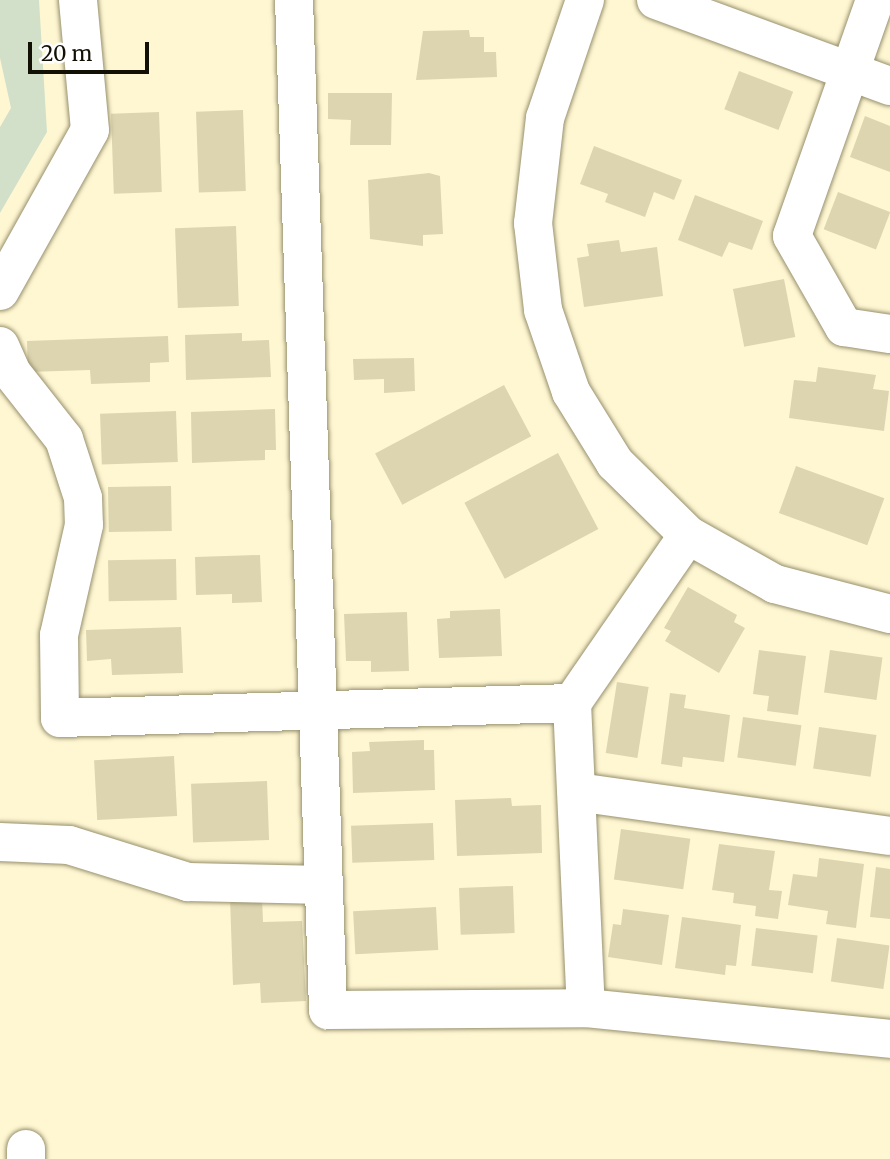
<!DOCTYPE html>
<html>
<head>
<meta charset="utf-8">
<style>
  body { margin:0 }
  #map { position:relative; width:890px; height:1159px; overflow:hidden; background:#fff7d2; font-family:Merriweather,serif }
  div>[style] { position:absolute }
  .green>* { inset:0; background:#d2e0ca }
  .building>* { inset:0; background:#dcd5b0; transform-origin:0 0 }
  .roads { filter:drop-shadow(0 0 2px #97906e) drop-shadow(0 0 2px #97906e) }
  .minor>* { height:38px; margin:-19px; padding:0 19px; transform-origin:19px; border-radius:19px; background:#fff }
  span { translate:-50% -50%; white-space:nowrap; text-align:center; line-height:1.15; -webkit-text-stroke:7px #fff; paint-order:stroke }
  .scale { position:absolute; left:28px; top:42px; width:121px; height:32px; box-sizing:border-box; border:4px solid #120f04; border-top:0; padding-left:9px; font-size:21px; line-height:24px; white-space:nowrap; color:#120f04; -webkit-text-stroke:5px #fff; paint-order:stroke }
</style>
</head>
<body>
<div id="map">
  <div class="green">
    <i style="clip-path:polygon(0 0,39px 0,47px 132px,0 213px,0 127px,11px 108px,0 58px)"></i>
  </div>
  <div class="building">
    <i style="clip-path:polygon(469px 30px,470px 37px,484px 37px,484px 52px,496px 52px,497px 77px,416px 80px,423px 31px)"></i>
    <i style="left:739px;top:71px;width:58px;height:41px;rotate:21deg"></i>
    <i style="clip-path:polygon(328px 93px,392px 93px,391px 145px,350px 145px,351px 120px,328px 119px)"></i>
    <i style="left:243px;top:110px;width:81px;height:47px;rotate:88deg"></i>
    <i style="left:159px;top:112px;width:80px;height:48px;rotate:88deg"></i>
    <i style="clip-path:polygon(865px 116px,890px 126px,890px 172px,850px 157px)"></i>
    <i style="clip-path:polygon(594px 146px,682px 180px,674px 200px,654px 192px,645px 217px,605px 202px,608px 194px,580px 184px)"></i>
    <i style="clip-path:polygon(429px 173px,440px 176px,443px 234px,423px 235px,423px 246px,370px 239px,368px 180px)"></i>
    <i style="left:838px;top:192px;width:56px;height:40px;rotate:21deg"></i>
    <i style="clip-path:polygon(695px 195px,763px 221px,752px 250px,729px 242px,722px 257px,678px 240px)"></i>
    <i style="left:236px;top:226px;width:80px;height:61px;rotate:88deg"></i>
    <i style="clip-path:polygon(619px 240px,621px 252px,657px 247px,663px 296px,584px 307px,577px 258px,589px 256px,587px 244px)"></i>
    <i style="left:784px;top:279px;width:59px;height:52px;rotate:79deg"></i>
    <i style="clip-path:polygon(242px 333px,242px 341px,269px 340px,271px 377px,186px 380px,185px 335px)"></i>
    <i style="clip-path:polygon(168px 336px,169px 362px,150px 363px,150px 382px,91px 384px,90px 370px,28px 372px,27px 341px)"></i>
    <i style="clip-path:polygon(414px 358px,415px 391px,384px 393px,384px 379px,354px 380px,353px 359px)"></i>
    <i style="clip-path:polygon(818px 367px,876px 375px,873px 389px,889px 391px,884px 431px,789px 418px,794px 380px,816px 382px)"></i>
    <i style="left:504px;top:385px;width:58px;height:146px;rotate:62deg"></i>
    <i style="clip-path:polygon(275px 409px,276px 450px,265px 450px,265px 460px,192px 463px,191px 412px)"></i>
    <i style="left:176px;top:411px;width:51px;height:76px;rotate:88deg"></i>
    <i style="left:558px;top:453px;width:86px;height:106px;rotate:62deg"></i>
    <i style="left:796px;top:466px;width:94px;height:50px;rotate:20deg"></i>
    <i style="left:171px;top:486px;width:45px;height:63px;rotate:89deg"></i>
    <i style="clip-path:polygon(260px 555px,262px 602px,232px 603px,232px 594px,196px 595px,195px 557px)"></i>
    <i style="left:176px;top:559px;width:41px;height:68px;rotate:89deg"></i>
    <i style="clip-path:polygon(688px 587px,737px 615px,734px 622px,745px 628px,719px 673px,665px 641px,671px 631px,664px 628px)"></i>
    <i style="clip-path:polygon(500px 609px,502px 656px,439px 658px,437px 619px,450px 618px,450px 611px)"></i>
    <i style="clip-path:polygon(407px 612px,409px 671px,371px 672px,371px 661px,346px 661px,344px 614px)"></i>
    <i style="clip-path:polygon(181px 627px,183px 673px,112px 675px,111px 659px,87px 661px,86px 630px)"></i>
    <i style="clip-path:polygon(759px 650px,806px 656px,798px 715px,767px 711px,769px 696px,753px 694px)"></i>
    <i style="left:830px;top:650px;width:53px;height:43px;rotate:8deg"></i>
    <i style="left:617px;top:682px;width:32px;height:72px;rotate:9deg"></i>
    <i style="clip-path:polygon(670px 693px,686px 695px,684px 708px,730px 715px,724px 762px,683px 757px,682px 767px,661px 764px)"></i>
    <i style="left:743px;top:717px;width:59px;height:41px;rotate:8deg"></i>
    <i style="left:819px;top:727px;width:58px;height:42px;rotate:8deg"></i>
    <i style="clip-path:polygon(424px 740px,424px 750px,434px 750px,435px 790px,353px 793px,352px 752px,370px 751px,369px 742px)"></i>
    <i style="left:174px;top:756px;width:60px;height:80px;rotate:87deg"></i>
    <i style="left:267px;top:781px;width:59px;height:76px;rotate:88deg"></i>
    <i style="clip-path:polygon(511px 798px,512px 806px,541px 805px,542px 853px,457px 856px,455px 800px)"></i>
    <i style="left:433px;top:823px;width:37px;height:82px;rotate:88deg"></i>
    <i style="left:621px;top:829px;width:70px;height:51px;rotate:8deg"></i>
    <i style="clip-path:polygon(719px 844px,775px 851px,769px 890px,782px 891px,778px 919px,755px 916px,756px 906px,733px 903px,734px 893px,712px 890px)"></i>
    <i style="clip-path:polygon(819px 858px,864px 864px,856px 928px,826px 924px,828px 911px,788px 905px,793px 874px,817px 877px)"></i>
    <i style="clip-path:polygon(876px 867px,890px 869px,890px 919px,870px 917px)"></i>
    <i style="left:513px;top:886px;width:47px;height:54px;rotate:88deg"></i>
    <i style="clip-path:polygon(262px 897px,263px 922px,302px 921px,306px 1001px,261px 1003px,260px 983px,233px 985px,230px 898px)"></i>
    <i style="left:436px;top:907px;width:43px;height:83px;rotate:87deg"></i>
    <i style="clip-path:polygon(623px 909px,669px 915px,662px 965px,608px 957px,613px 924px,621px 925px)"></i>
    <i style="clip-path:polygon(682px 917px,741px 925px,736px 966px,726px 965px,725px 975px,675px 968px)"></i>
    <i style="left:756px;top:928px;width:62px;height:38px;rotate:7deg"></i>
    <i style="left:837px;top:938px;width:53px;height:44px;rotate:8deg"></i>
  </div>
  <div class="roads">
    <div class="minor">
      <i style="left:294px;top:0;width:1011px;rotate:88.07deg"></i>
      <i style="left:328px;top:1010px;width:258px;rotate:-0.4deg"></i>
      <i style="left:586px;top:1008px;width:306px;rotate:5.8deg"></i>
      <i style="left:585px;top:0;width:125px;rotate:108.7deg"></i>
      <i style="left:545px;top:118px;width:106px;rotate:96.5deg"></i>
      <i style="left:533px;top:223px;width:88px;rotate:83.4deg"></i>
      <i style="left:543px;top:310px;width:87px;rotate:71.1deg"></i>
      <i style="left:571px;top:392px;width:84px;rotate:58.2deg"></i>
      <i style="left:615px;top:463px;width:103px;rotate:44.6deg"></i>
      <i style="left:688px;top:535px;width:100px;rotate:29.4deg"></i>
      <i style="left:775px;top:584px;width:119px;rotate:14.6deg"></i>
      <i style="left:656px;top:0;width:249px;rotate:20.2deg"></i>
      <i style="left:875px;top:0;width:250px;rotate:109.4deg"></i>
      <i style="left:792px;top:236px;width:105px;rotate:60.3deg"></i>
      <i style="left:844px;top:327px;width:47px;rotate:8.7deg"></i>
      <i style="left:0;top:291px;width:184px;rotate:-60.8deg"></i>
      <i style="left:90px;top:130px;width:131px;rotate:-95.3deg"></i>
      <i style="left:0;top:346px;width:30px;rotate:66deg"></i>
      <i style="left:12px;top:373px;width:84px;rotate:51.8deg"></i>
      <i style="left:64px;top:439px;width:62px;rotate:72.1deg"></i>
      <i style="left:83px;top:498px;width:27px;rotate:88deg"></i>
      <i style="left:84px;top:525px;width:113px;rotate:102.8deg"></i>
      <i style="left:59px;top:635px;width:83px;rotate:89.3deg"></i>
      <i style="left:60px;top:718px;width:512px;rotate:-1.68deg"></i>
      <i style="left:572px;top:703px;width:204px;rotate:-55.4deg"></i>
      <i style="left:572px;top:703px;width:305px;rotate:87.4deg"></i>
      <i style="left:577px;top:792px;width:316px;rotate:8deg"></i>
      <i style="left:0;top:842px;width:69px;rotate:2.5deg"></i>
      <i style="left:69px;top:845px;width:125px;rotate:17.3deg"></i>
      <i style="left:188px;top:882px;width:136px;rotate:1.3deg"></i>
      <i style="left:26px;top:1149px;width:10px;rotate:90deg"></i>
    </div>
  </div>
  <div class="scale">20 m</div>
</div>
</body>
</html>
